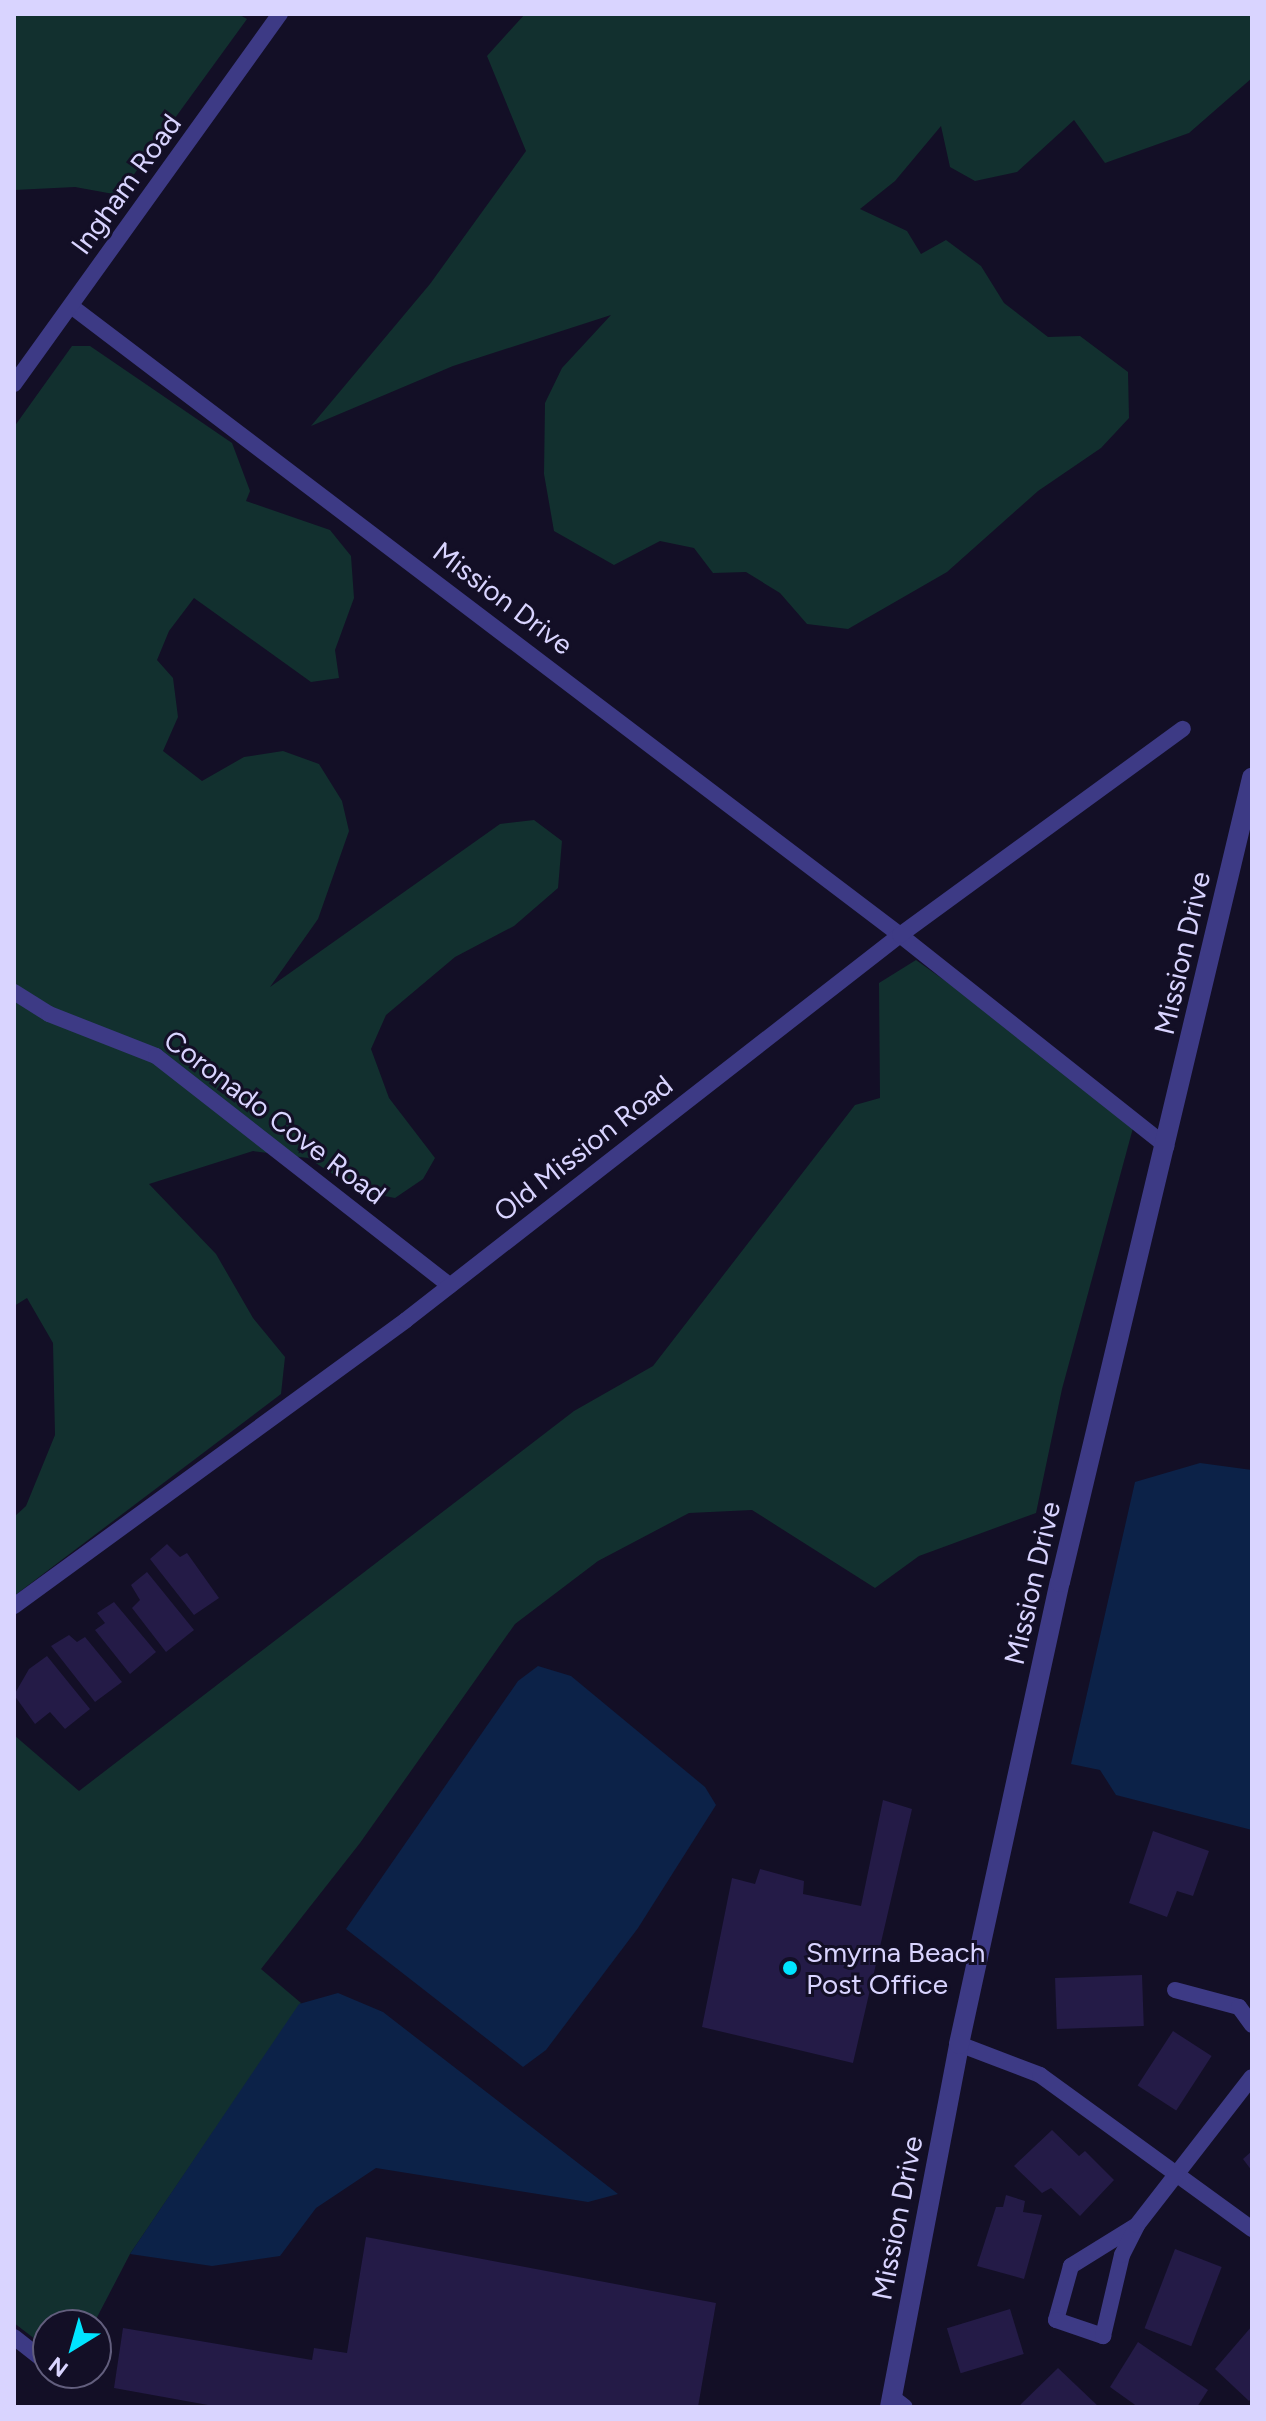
<!DOCTYPE html>
<html>
<head>
<meta charset="utf-8">
<style>
  body { margin:0 }
  #map { position:relative; width:1266px; height:2421px; overflow:hidden; background:#130f26; font-family:Figtree,sans-serif }
  div>[style] { position:absolute }
  .green>* { inset:0; background:#12302f }
  .water>* { inset:0; background:#0c2248 }
  .building>* { inset:0; background:#241b47; transform-origin:0 0 }
  .minor>* { height:16px; margin:-8px; padding:0 8px; transform-origin:8px; border-radius:8px; background:#3d3a85 }
  .tertiary>* { height:20px; margin:-10px; padding:0 10px; transform-origin:10px; border-radius:10px; background:#3d3a85 }
  .dots>* { width:22px; height:22px; translate:-50% -50%; box-sizing:border-box; border:4px solid #130f26; border-radius:50% }
  span { translate:-50% -50%; white-space:nowrap; text-align:center; line-height:1.15; -webkit-text-stroke:6px #130f26; paint-order:stroke }
  .street-label { font-size:28px; color:#d9d4ff }
  .poi-label { font-size:28px; color:#d9d4ff }
  .left { translate:0 -50%; text-align:left }
  .frame { position:absolute; inset:0; border:16px solid #d9d4ff; pointer-events:none }
  .north { position:absolute; left:32px; top:2309px; width:80px; height:80px; box-sizing:border-box; background:#130f26; border:2px solid #625e7d; border-radius:50%; rotate:217deg; font-size:22px; font-weight:700; line-height:32px; text-align:center; color:#d9d4ff }
  .north::after { content:''; display:block; margin:auto; width:28px; height:36px; background:#00e5ff; clip-path:polygon(50% 0,100% 100%,50% 72%,0 100%) }
</style>
</head>
<body>
<div id="map">
  <div class="green">
    <i style="clip-path:polygon(14px 14px,238px 14px,247px 19px,119px 195px,75px 187px,14px 190px)"></i>
    <i style="clip-path:polygon(525px 14px,1252px 14px,1252px 78px,1189px 133px,1105px 163px,1074px 120px,1017px 172px,975px 181px,950px 167px,941px 126px,895px 181px,860px 209px,907px 231px,921px 254px,946px 240px,981px 266px,1004px 303px,1048px 337px,1080px 336px,1128px 372px,1129px 418px,1101px 448px,1038px 491px,947px 572px,848px 629px,807px 624px,780px 593px,746px 572px,713px 573px,694px 548px,660px 541px,614px 565px,554px 531px,544px 474px,545px 403px,562px 368px,611px 315px,453px 366px,311px 426px,430px 284px,526px 151px,487px 56px)"></i>
    <i style="clip-path:polygon(72px 346px,90px 346px,232px 443px,250px 491px,246px 501px,330px 530px,351px 556px,354px 598px,335px 650px,339px 678px,311px 682px,194px 598px,169px 631px,157px 660px,173px 678px,178px 717px,163px 751px,202px 781px,244px 757px,283px 751px,319px 764px,342px 801px,349px 831px,318px 919px,270px 987px,500px 824px,534px 820px,562px 841px,558px 888px,514px 926px,455px 957px,386px 1015px,371px 1049px,389px 1098px,435px 1158px,423px 1179px,395px 1198px,359px 1191px,308px 1158px,253px 1151px,149px 1184px,216px 1254px,253px 1318px,285px 1357px,281px 1394px,14px 1596px,14px 1517px,26px 1506px,55px 1435px,53px 1343px,27px 1298px,14px 1306px,14px 427px)"></i>
    <i style="clip-path:polygon(916px 960px,1136px 1117px,1062px 1389px,1036px 1513px,919px 1556px,875px 1588px,752px 1510px,689px 1513px,598px 1561px,515px 1624px,360px 1843px,261px 1969px,301px 2003px,130px 2254px,93px 2325px,48px 2325px,48px 2349px,14px 2323px,14px 1735px,79px 1791px,574px 1411px,653px 1366px,855px 1105px,880px 1098px,879px 983px)"></i>
  </div>
  <div class="water">
    <i style="clip-path:polygon(1200px 1463px,1252px 1470px,1252px 1830px,1116px 1795px,1100px 1770px,1071px 1764px,1135px 1482px)"></i>
    <i style="clip-path:polygon(538px 1666px,571px 1676px,705px 1787px,716px 1805px,638px 1928px,546px 2050px,523px 2067px,346px 1929px,518px 1681px)"></i>
    <i style="clip-path:polygon(338px 1993px,383px 2012px,618px 2194px,588px 2202px,376px 2168px,316px 2208px,280px 2256px,212px 2266px,130px 2254px,299px 2004px)"></i>
  </div>
  <div class="building">
    <i style="clip-path:polygon(167px 1544px,180px 1557px,187px 1553px,219px 1598px,194px 1615px,150px 1559px)"></i>
    <i style="clip-path:polygon(147px 1572px,194px 1630px,166px 1652px,132px 1608px,140px 1600px,131px 1585px)"></i>
    <i style="clip-path:polygon(114px 1602px,156px 1652px,130px 1674px,95px 1630px,105px 1623px,97px 1613px)"></i>
    <i style="clip-path:polygon(69px 1635px,77px 1642px,85px 1637px,122px 1682px,95px 1702px,51px 1646px)"></i>
    <i style="clip-path:polygon(47px 1656px,90px 1709px,65px 1729px,50px 1712px,35px 1724px,14px 1695px,29px 1669px)"></i>
    <i style="clip-path:polygon(883px 1800px,912px 1809px,853px 2063px,702px 2027px,732px 1878px,755px 1884px,760px 1869px,804px 1881px,803px 1894px,861px 1906px)"></i>
    <i style="clip-path:polygon(1153px 1831px,1209px 1851px,1193px 1896px,1177px 1891px,1167px 1917px,1129px 1903px)"></i>
    <i style="left:1142px;top:1975px;width:51px;height:87px;rotate:88deg"></i>
    <i style="left:1173px;top:2031px;width:46px;height:65px;rotate:33deg"></i>
    <i style="clip-path:polygon(1052px 2130px,1079px 2156px,1085px 2151px,1114px 2180px,1080px 2216px,1051px 2188px,1042px 2193px,1014px 2166px)"></i>
    <i style="clip-path:polygon(1252px 2151px,1252px 2171px,1243px 2159px)"></i>
    <i style="clip-path:polygon(1006px 2195px,1025px 2201px,1023px 2212px,1042px 2215px,1024px 2279px,977px 2266px,996px 2207px,1003px 2207px)"></i>
    <i style="clip-path:polygon(366px 2237px,716px 2303px,698px 2407px,219px 2407px,114px 2388px,123px 2328px,312px 2360px,314px 2348px,347px 2353px)"></i>
    <i style="left:1175px;top:2249px;width:50px;height:85px;rotate:21deg"></i>
    <i style="left:1010px;top:2309px;width:47px;height:66px;rotate:73deg"></i>
    <i style="clip-path:polygon(1252px 2326px,1252px 2398px,1249px 2401px,1215px 2369px)"></i>
    <i style="clip-path:polygon(1138px 2342px,1208px 2390px,1197px 2407px,1138px 2407px,1110px 2387px)"></i>
    <i style="clip-path:polygon(1058px 2368px,1099px 2407px,1018px 2407px)"></i>
  </div>
  <div class="minor">
    <i style="left:71px;top:306px;width:1041px;rotate:37.19deg"></i>
    <i style="left:900px;top:935px;width:340px;rotate:38.4deg"></i>
    <i style="left:14px;top:384px;width:456px;rotate:-54.3deg"></i>
    <i style="left:14px;top:992px;width:41px;rotate:32.2deg"></i>
    <i style="left:49px;top:1014px;width:115px;rotate:21.4deg"></i>
    <i style="left:156px;top:1056px;width:373px;rotate:38deg"></i>
    <i style="left:14px;top:1606px;width:485px;rotate:-36.1deg"></i>
    <i style="left:406px;top:1320px;width:626px;rotate:-37.93deg"></i>
    <i style="left:900px;top:935px;width:350px;rotate:-36.1deg"></i>
    <i style="left:1175px;top:1990px;width:66px;rotate:14.9deg"></i>
    <i style="left:1239px;top:2007px;width:22px;rotate:54deg"></i>
    <i style="left:959px;top:2044px;width:87px;rotate:20.9deg"></i>
    <i style="left:1040px;top:2075px;width:262px;rotate:36deg"></i>
    <i style="left:1137px;top:2225px;width:78px;rotate:148.2deg"></i>
    <i style="left:1071px;top:2266px;width:56px;rotate:105.5deg"></i>
    <i style="left:1056px;top:2320px;width:50px;rotate:18.8deg"></i>
    <i style="left:1103px;top:2336px;width:83px;rotate:-76.8deg"></i>
    <i style="left:1122px;top:2255px;width:34px;rotate:-63deg"></i>
    <i style="left:1137px;top:2225px;width:187px;rotate:-52.2deg"></i>
    <i style="left:14px;top:2337px;width:42px;rotate:38.2deg"></i>
    <i style="left:892px;top:2397px;width:16px;rotate:38deg"></i>
  </div>
  <div class="tertiary">
    <i style="left:890px;top:2407px;width:369px;rotate:-79.2deg"></i>
    <i style="left:959px;top:2044px;width:473px;rotate:-77.7deg"></i>
    <i style="left:1060px;top:1582px;width:827px;rotate:-76.57deg"></i>
  </div>
  <div class="dots">
    <i style="left:790px;top:1968px;background:#00e5ff"></i>
  </div>
  <div class="street-label">
    <span style="left:126px;top:184px;rotate:-54deg">Ingham Road</span>
    <span style="left:503px;top:598px;rotate:37deg">Mission Drive</span>
    <span style="left:1182px;top:953px;rotate:-77deg">Mission Drive</span>
    <span style="left:275px;top:1117px;rotate:37deg">Coronado Cove Road</span>
    <span style="left:583px;top:1148px;rotate:-38deg">Old Mission Road</span>
    <span style="left:1032px;top:1583px;rotate:-77deg">Mission Drive</span>
    <span style="left:897px;top:2218px;rotate:-79deg">Mission Drive</span>
  </div>
  <div class="poi-label">
    <span class="left" style="left:806px;top:1968px">Smyrna Beach<br>Post Office</span>
  </div>
  <div class="frame"></div>
  <div class="north">N</div>
</div>
</body>
</html>
